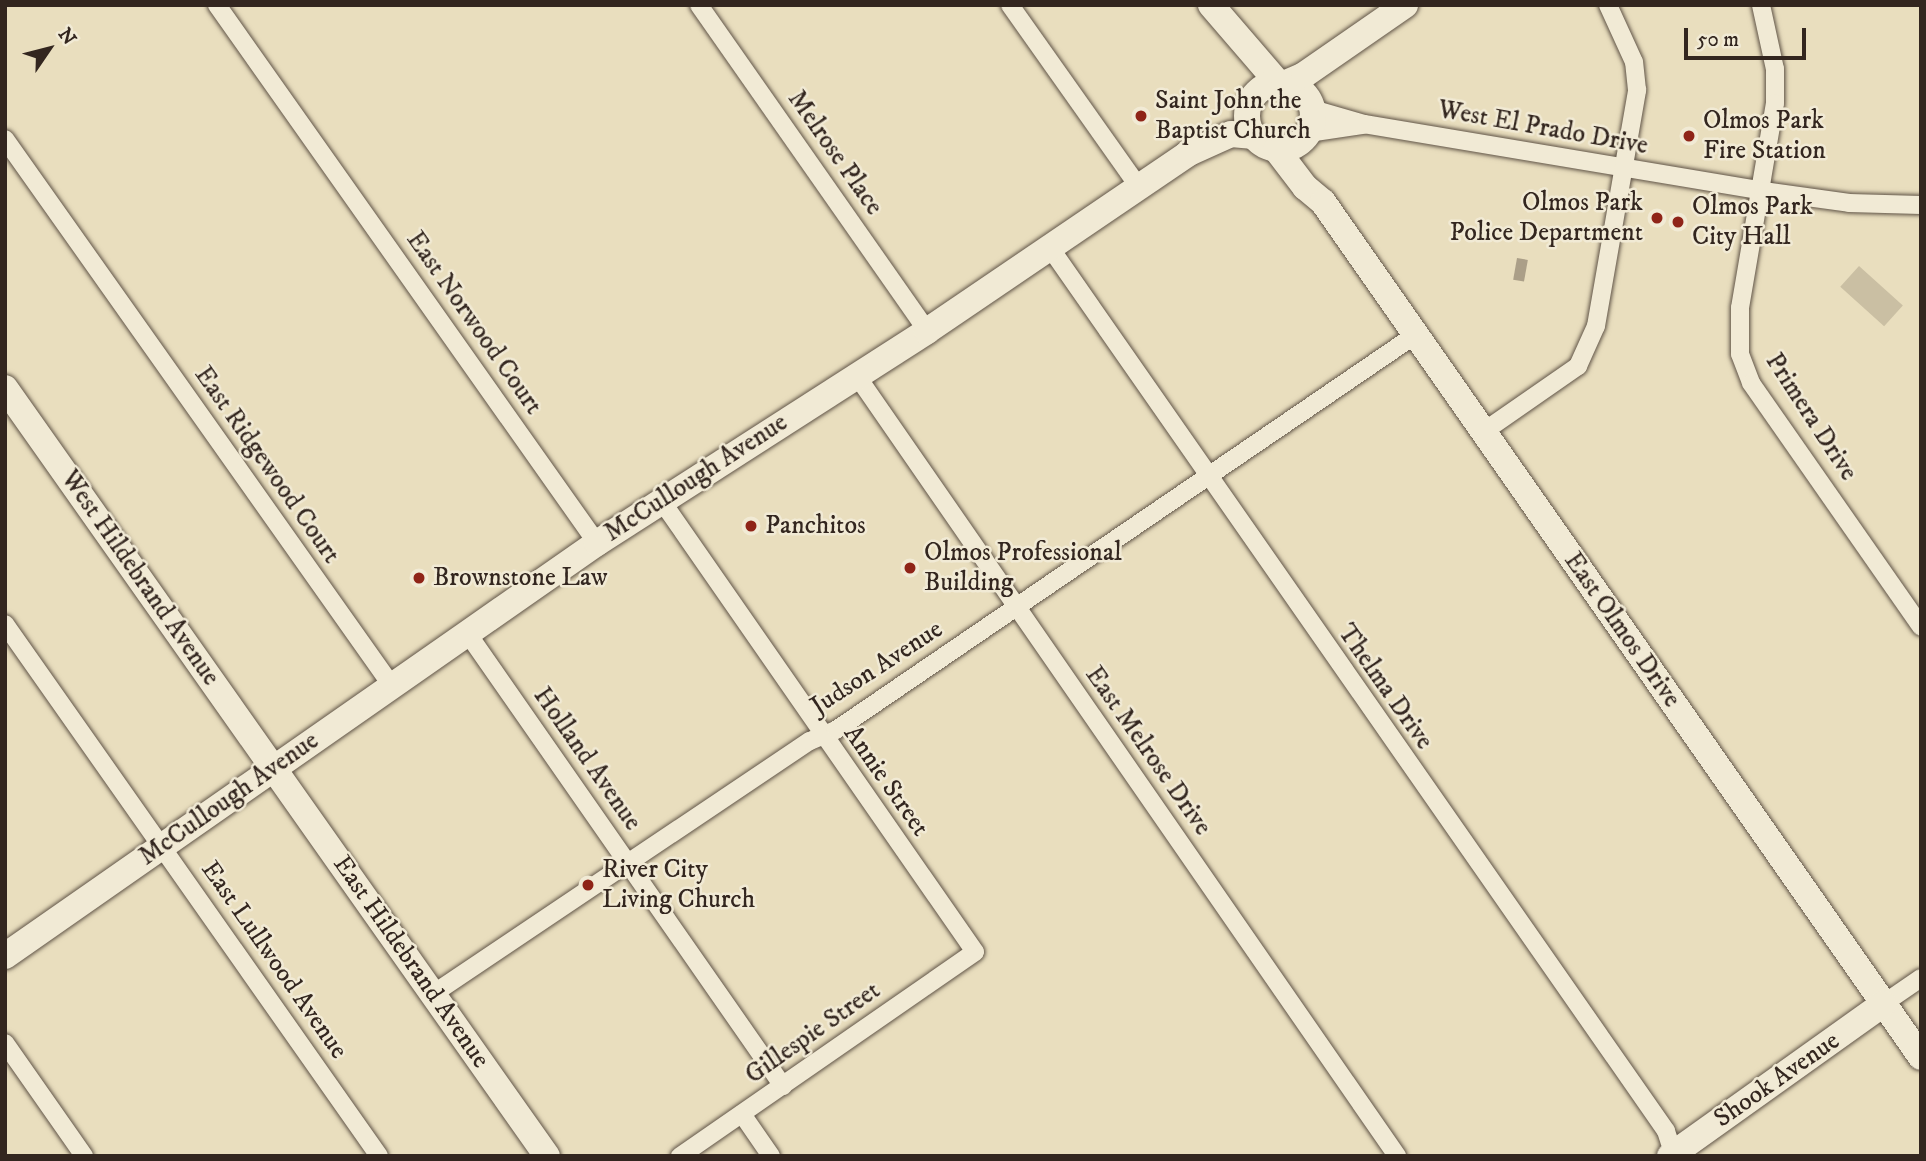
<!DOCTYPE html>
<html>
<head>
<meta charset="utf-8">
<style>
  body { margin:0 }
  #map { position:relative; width:1926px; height:1161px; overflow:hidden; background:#e9debe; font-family:"IM FELL DW Pica",serif }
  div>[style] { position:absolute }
  .green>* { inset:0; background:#cabfa3; transform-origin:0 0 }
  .water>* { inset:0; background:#ab9f88; transform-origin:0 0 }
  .roads { filter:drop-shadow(0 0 2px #605447) drop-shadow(0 0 2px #605447) }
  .street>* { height:18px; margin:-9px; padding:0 9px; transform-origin:9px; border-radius:9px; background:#f1ead5 }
  .secondary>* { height:26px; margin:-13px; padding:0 13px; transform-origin:13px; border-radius:13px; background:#f1ead5 }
  .secondary>.ring { margin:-13px; padding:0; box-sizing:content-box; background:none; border:26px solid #f1ead5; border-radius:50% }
  .dots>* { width:19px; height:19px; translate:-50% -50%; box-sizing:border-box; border:4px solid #f1ead5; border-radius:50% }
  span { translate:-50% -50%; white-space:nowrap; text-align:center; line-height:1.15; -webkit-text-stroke:5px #f1ead5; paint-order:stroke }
  .poi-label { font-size:26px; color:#33261f }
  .left { translate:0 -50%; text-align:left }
  .right { translate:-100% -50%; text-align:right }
  .street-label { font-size:26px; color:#33261f }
  .frame { position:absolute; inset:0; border:7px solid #33261f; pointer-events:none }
  .north { position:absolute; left:14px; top:14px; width:70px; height:70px; -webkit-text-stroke:5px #f1ead5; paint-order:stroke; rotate:55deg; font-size:19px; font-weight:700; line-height:28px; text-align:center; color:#33261f }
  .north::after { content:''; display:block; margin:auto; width:24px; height:32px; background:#33261f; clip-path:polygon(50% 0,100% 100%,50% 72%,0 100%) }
  .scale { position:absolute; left:1684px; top:28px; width:122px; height:32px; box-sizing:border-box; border:4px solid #33261f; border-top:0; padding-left:9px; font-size:21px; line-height:24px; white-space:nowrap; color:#33261f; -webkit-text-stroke:5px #f1ead5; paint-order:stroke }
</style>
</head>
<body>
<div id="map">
  <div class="green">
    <i style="left:1859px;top:266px;width:59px;height:28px;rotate:42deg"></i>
  </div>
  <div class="water">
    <i style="left:1517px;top:258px;width:11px;height:22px;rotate:10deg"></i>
  </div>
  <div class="roads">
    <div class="street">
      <i style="left:217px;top:5px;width:659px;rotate:54.77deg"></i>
      <i style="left:699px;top:5px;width:398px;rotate:55deg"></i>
      <i style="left:1010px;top:5px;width:223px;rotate:54.7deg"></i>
      <i style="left:1761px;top:5px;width:66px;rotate:77.7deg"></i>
      <i style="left:1775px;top:69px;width:34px;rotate:90deg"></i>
      <i style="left:1775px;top:103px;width:208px;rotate:99.7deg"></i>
      <i style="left:1740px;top:308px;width:46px;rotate:90deg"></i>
      <i style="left:1740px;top:354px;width:31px;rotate:69deg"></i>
      <i style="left:1751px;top:383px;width:297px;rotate:55.1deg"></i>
      <i style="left:1312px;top:109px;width:54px;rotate:16.1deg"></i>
      <i style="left:1364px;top:124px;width:405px;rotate:9.5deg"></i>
      <i style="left:1763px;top:191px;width:87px;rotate:7.9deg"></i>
      <i style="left:1849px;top:203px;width:72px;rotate:1.6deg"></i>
      <i style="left:1308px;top:133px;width:56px;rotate:-8.3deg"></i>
      <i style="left:5px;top:139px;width:670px;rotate:54.72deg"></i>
      <i style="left:1051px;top:249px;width:1075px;rotate:55.11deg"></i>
      <i style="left:1666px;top:1131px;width:26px;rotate:72deg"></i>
      <i style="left:857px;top:376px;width:949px;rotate:55.3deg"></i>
      <i style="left:1483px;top:432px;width:116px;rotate:-34.8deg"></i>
      <i style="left:1578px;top:366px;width:44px;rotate:-65.8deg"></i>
      <i style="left:1596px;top:326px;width:240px;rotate:-80.1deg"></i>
      <i style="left:1637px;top:90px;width:28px;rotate:-96deg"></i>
      <i style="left:1634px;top:62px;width:63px;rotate:-114.5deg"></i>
      <i style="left:661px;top:500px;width:550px;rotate:55.21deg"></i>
      <i style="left:975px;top:952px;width:359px;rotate:145.3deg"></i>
      <i style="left:5px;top:624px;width:650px;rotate:54.89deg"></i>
      <i style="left:468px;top:634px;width:551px;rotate:55.13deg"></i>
      <i style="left:433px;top:994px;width:454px;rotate:-33.9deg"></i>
      <i style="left:810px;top:741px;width:28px;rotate:-23deg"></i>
      <i style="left:836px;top:730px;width:701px;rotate:-34.3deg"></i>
      <i style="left:1883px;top:1004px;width:46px;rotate:-34.4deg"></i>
      <i style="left:5px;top:1043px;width:138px;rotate:55deg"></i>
      <i style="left:742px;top:1114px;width:51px;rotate:55.4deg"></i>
    </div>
    <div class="secondary">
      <i style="left:1211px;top:5px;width:104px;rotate:49.3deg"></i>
      <i class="ring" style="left:1247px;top:83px;width:40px;height:40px"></i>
      <i style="left:1284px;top:84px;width:22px;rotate:-24deg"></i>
      <i style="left:1304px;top:75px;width:123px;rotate:-34.7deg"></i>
      <i style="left:1276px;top:149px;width:48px;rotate:52.7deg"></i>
      <i style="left:1305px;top:187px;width:23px;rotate:40deg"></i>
      <i style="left:1323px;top:202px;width:1043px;rotate:55.03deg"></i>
      <i style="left:5px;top:388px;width:940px;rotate:54.79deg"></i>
      <i style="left:5px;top:956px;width:722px;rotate:-34.9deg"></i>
      <i style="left:597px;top:543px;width:392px;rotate:-32.7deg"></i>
      <i style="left:927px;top:331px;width:315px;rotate:-34.2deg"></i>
      <i style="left:1187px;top:154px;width:48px;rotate:-24.4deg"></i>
      <i style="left:1231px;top:134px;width:23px;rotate:5deg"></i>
      <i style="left:1670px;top:1156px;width:262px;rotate:-35.5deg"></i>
    </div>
  </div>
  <div class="dots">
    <i style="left:1141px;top:116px;background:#8f2418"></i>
    <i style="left:1689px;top:136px;background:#8f2418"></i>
    <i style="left:1657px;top:218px;background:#8f2418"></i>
    <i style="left:1678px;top:222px;background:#8f2418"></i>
    <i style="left:751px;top:526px;background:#8f2418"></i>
    <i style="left:910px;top:568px;background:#8f2418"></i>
    <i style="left:419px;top:578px;background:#8f2418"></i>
    <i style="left:588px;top:885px;background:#8f2418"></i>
  </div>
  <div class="poi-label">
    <span class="left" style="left:1155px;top:116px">Saint John the<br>Baptist Church</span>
    <span class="left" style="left:1703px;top:136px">Olmos Park<br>Fire Station</span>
    <span class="right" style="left:1643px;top:218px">Olmos Park<br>Police Department</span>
    <span class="left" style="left:1692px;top:222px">Olmos Park<br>City Hall</span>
    <span class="left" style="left:765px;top:526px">Panchitos</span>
    <span class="left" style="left:924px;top:568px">Olmos Professional<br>Building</span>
    <span class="left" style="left:433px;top:578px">Brownstone Law</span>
    <span class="left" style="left:602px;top:885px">River City<br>Living Church</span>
  </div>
  <div class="street-label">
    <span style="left:1543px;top:128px;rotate:10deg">West El Prado Drive</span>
    <span style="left:835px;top:153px;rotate:55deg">Melrose Place</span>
    <span style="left:474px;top:323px;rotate:55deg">East Norwood Court</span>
    <span style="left:1811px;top:417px;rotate:57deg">Primera Drive</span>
    <span style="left:267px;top:465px;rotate:55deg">East Ridgewood Court</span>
    <span style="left:696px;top:478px;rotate:-33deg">McCullough Avenue</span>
    <span style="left:140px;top:578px;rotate:55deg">West Hildebrand Avenue</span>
    <span style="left:1622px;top:630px;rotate:55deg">East Olmos Drive</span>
    <span style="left:877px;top:668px;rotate:-33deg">Judson Avenue</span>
    <span style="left:1385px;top:687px;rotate:55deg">Thelma Drive</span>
    <span style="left:1148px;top:751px;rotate:55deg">East Melrose Drive</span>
    <span style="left:587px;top:759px;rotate:55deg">Holland Avenue</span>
    <span style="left:886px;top:781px;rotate:55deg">Annie Street</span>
    <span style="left:229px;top:799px;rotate:-35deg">McCullough Avenue</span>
    <span style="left:274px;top:960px;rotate:55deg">East Lullwood Avenue</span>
    <span style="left:411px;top:962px;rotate:55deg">East Hildebrand Avenue</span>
    <span style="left:813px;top:1033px;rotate:-35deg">Gillespie Street</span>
    <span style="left:1777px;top:1080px;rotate:-35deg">Shook Avenue</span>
  </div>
  <div class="frame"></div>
  <div class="north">N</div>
  <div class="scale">50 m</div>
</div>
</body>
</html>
